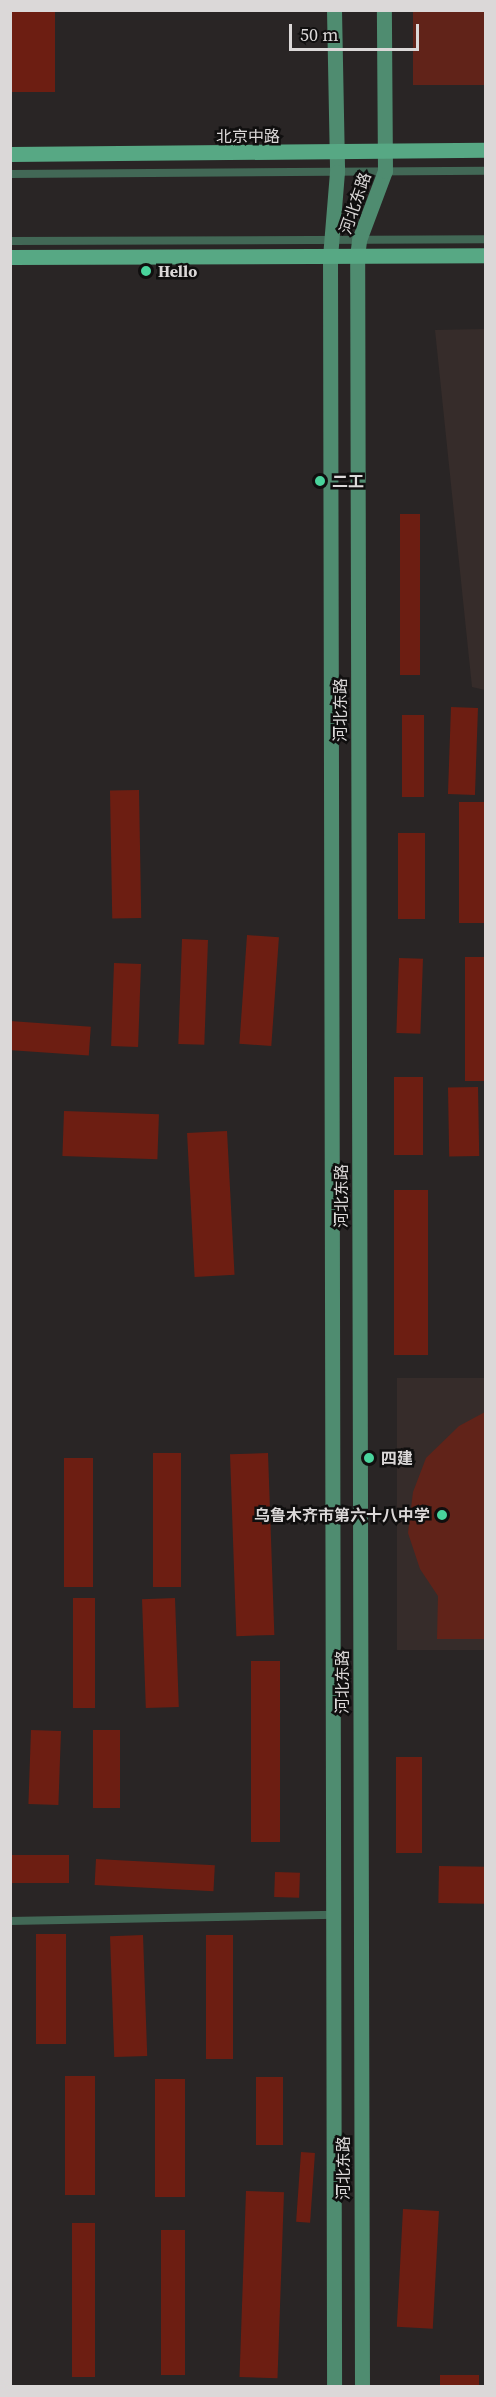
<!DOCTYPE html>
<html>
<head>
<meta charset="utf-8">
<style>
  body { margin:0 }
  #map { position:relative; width:496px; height:2397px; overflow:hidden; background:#292525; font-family:"Source Serif 4","Noto Sans SC",serif }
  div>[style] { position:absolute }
  .built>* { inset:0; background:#362c2a; transform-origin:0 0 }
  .green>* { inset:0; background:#612319; transform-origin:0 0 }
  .building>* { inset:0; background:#6d1e12; transform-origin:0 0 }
  .service>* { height:8px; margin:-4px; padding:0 4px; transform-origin:4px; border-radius:4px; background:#426856 }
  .secondary>* { height:15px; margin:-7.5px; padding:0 7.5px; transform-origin:7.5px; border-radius:7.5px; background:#4f8c70 }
  .primary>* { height:15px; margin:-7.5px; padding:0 7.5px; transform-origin:7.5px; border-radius:7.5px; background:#57a884 }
  .dots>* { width:16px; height:16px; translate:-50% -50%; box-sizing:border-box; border:3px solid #100f0f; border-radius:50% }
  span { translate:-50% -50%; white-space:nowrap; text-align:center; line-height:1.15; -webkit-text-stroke:5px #100f0f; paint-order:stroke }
  .street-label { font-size:16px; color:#dbd8d8 }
  .poi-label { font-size:16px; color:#dbd8d8; font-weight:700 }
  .left { translate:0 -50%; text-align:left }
  .right { translate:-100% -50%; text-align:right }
  .frame { position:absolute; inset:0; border:12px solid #dbd8d8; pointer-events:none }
  .scale { position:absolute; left:289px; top:24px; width:130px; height:27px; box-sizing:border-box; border:3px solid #dbd8d8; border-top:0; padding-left:8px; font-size:18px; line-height:21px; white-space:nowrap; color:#dbd8d8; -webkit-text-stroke:4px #100f0f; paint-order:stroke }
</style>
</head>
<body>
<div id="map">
  <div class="built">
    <i style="clip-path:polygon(485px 329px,486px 329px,485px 690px,472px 687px,435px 330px)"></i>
    <i style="left:485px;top:1378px;width:272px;height:88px;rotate:90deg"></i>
  </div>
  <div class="green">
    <i style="left:413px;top:11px;width:72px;height:74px"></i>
    <i style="clip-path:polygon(485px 1412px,485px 1639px,437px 1639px,438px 1596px,420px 1569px,408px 1533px,413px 1492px,426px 1458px,459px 1426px)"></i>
  </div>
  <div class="building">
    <i style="left:10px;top:10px;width:45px;height:82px"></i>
    <i style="left:400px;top:514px;width:20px;height:161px"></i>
    <i style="left:451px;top:707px;width:27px;height:87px;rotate:2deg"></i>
    <i style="left:402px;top:715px;width:22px;height:82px"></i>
    <i style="left:139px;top:790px;width:128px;height:29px;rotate:89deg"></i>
    <i style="left:459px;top:802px;width:27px;height:121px"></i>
    <i style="left:398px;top:833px;width:27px;height:86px"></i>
    <i style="left:247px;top:935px;width:32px;height:109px;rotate:4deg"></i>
    <i style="left:182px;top:939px;width:26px;height:105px;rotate:2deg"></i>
    <i style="left:465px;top:957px;width:21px;height:124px"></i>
    <i style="left:399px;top:958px;width:24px;height:75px;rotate:2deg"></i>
    <i style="left:114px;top:963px;width:27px;height:83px;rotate:2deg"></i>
    <i style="left:10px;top:1021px;width:81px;height:29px;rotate:4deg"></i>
    <i style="left:423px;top:1077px;width:78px;height:29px;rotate:90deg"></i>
    <i style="left:478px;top:1087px;width:69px;height:30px;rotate:89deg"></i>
    <i style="left:64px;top:1111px;width:95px;height:45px;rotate:2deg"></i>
    <i style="left:227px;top:1131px;width:144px;height:40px;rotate:87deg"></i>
    <i style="left:394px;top:1190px;width:34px;height:165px"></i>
    <i style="left:153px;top:1453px;width:28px;height:134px"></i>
    <i style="left:268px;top:1453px;width:182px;height:38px;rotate:88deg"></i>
    <i style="left:64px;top:1458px;width:29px;height:129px"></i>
    <i style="left:73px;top:1598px;width:22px;height:110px"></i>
    <i style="left:175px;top:1598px;width:109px;height:33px;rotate:88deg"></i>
    <i style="left:251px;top:1661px;width:29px;height:181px"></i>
    <i style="left:31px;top:1730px;width:30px;height:74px;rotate:2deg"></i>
    <i style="left:93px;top:1730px;width:27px;height:78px"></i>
    <i style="left:396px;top:1757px;width:26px;height:96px"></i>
    <i style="left:10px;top:1855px;width:59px;height:28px"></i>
    <i style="left:96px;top:1859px;width:119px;height:26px;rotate:3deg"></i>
    <i style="left:439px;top:1866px;width:47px;height:37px;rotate:1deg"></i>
    <i style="left:275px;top:1872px;width:25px;height:25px;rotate:2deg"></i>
    <i style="left:36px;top:1934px;width:30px;height:110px"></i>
    <i style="left:143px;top:1935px;width:121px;height:33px;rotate:88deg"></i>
    <i style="left:206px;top:1935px;width:27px;height:124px"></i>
    <i style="left:65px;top:2076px;width:30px;height:119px"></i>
    <i style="left:256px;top:2077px;width:27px;height:68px"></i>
    <i style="left:155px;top:2079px;width:30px;height:118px"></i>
    <i style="left:301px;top:2152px;width:14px;height:70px;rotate:4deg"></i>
    <i style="left:246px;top:2191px;width:38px;height:186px;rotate:2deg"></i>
    <i style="left:403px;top:2209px;width:36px;height:118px;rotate:3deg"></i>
    <i style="left:72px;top:2223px;width:23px;height:154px"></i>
    <i style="left:161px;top:2230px;width:24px;height:145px"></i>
    <i style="left:440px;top:2375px;width:39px;height:11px"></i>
  </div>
  <div class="service">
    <i style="left:10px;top:174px;width:476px;rotate:-0.4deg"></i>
    <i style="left:10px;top:241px;width:476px;rotate:-0.2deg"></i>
    <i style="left:10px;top:1921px;width:326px;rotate:-1.1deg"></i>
  </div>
  <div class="secondary">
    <i style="left:334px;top:10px;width:162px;rotate:88.9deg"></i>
    <i style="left:337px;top:172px;width:85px;rotate:94.7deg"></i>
    <i style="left:330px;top:257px;width:2129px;rotate:89.89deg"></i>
    <i style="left:362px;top:2386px;width:2129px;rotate:-90.13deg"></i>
    <i style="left:357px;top:257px;width:17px;rotate:-83deg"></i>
    <i style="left:359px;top:240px;width:74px;rotate:-69.4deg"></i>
    <i style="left:385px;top:171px;width:161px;rotate:-90.4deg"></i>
  </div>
  <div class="primary">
    <i style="left:10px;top:154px;width:476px;rotate:-0.5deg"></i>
    <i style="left:10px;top:257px;width:476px;rotate:-0.2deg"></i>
  </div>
  <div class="dots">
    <i style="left:146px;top:271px;background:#49d49c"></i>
    <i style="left:320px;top:481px;background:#49d49c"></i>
    <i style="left:369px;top:1458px;background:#49d49c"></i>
    <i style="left:442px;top:1515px;background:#49d49c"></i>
  </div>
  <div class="street-label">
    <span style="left:248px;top:136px">北京中路</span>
    <span style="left:355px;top:203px;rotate:-71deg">河北东路</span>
    <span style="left:340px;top:710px;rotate:-90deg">河北东路</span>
    <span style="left:341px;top:1196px;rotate:-90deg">河北东路</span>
    <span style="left:342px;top:1682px;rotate:-90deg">河北东路</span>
    <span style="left:343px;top:2168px;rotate:-90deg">河北东路</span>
  </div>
  <div class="poi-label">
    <span class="left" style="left:158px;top:271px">Hello</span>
    <span class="left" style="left:332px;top:481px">二工</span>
    <span class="left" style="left:381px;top:1458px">四建</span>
    <span class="right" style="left:430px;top:1515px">乌鲁木齐市第六十八中学</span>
  </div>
  <div class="frame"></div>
  <div class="scale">50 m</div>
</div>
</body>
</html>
